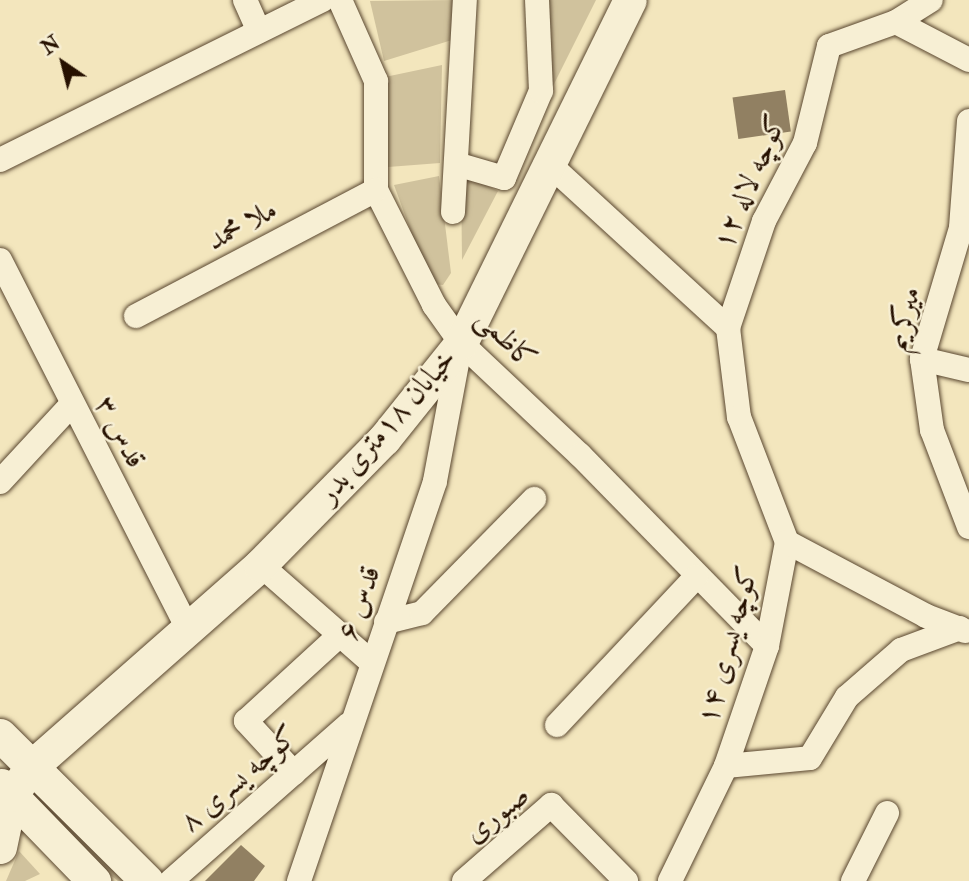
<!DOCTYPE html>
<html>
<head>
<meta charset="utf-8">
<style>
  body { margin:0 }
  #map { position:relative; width:969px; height:881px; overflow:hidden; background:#f3e6bd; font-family:"IM FELL Double Pica",Amiri,serif }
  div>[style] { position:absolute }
  .green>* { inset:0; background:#d0c29d }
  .building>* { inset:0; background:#918062; transform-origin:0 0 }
  .roads { filter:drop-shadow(0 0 2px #59462f) drop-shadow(0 0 2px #59462f) }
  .street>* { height:24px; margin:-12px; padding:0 12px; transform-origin:12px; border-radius:12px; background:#f7efd4 }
  .secondary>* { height:33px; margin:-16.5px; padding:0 16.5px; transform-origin:16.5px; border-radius:16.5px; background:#f7efd4 }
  span { translate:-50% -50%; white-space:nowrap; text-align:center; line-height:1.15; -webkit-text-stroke:5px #f7efd4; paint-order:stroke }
  .street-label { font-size:30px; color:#261100 }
  .north { position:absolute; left:28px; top:28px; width:70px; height:70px; -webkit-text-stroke:5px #f7efd4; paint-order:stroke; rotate:325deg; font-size:19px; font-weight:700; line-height:28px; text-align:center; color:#261100 }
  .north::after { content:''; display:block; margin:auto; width:24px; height:32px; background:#261100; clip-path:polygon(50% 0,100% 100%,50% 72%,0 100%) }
</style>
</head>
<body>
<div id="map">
  <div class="green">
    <i style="clip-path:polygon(457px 0,452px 40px,384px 61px,370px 1px)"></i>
    <i style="clip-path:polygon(544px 0,596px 0,550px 92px)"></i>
    <i style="clip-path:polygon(442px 65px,440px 163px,388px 167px,385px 77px)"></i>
    <i style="clip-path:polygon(461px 173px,498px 191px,462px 260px)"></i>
    <i style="clip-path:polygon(439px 176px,451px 273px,443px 285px,435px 284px,425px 270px,394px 185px)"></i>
    <i style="clip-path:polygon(46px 806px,102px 857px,131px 881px,118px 881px,104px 870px,44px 809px)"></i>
    <i style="clip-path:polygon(19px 851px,40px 874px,25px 881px,6px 881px)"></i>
  </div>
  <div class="building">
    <i style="left:785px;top:90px;width:42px;height:53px;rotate:82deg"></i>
    <i style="clip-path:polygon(241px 845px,265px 866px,254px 881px,205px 881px)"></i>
  </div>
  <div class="roads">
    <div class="street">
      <i style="left:245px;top:0;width:34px;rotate:66deg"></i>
      <i style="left:340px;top:0;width:89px;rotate:66deg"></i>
      <i style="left:376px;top:81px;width:109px;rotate:90deg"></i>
      <i style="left:376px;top:190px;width:129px;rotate:63.2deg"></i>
      <i style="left:434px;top:305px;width:47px;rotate:54.6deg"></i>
      <i style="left:461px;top:343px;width:163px;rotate:43.3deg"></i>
      <i style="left:580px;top:455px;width:267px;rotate:45.6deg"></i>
      <i style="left:896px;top:22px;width:41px;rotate:-32.2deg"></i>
      <i style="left:969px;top:121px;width:107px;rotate:94.3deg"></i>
      <i style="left:961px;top:228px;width:137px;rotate:106.6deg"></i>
      <i style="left:922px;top:359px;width:72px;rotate:82deg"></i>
      <i style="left:932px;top:430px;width:104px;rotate:69.1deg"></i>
      <i style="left:0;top:160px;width:360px;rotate:-26.4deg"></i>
      <i style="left:456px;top:164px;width:50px;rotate:16.3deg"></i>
      <i style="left:504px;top:178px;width:95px;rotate:-67deg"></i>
      <i style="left:541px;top:91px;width:91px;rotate:-92.5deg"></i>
      <i style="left:549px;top:164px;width:243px;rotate:42.5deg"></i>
      <i style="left:728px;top:328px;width:90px;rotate:83deg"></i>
      <i style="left:739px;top:417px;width:134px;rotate:69deg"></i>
      <i style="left:787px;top:542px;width:106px;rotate:100.9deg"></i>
      <i style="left:767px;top:646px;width:127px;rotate:108.9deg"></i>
      <i style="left:726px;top:766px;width:128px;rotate:116deg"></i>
      <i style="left:453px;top:212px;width:212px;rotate:-86.8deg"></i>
      <i style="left:0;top:260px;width:416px;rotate:63deg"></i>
      <i style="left:136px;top:316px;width:271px;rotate:-27.7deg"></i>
      <i style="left:728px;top:328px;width:113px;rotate:-71.4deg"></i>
      <i style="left:764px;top:221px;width:88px;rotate:-62.3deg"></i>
      <i style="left:805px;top:143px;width:100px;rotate:-76.1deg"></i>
      <i style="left:829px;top:46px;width:71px;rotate:-19.7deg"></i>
      <i style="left:896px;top:22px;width:82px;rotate:27.5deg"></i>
      <i style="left:922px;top:359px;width:48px;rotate:13.2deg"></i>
      <i style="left:0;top:482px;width:105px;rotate:-47.3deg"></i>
      <i style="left:787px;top:542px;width:157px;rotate:28deg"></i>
      <i style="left:926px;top:616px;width:42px;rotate:21deg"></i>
      <i style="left:272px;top:575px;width:132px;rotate:41.3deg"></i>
      <i style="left:386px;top:622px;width:37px;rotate:-14deg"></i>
      <i style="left:422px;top:613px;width:160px;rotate:-45.5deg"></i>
      <i style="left:557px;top:725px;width:203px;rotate:-46.8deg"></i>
      <i style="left:726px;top:766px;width:84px;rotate:-5.4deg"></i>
      <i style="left:810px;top:758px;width:71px;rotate:-58.8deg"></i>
      <i style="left:847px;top:697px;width:72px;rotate:-41deg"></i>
      <i style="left:901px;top:650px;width:63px;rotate:-20.4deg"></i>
      <i style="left:294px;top:773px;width:71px;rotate:-132.7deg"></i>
      <i style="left:246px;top:721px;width:127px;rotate:-42.5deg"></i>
      <i style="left:171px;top:881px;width:237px;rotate:-41.4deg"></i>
      <i style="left:299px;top:881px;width:422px;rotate:-71.2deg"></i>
      <i style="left:435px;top:481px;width:136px;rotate:-79.4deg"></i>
      <i style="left:464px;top:881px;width:116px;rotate:-41.1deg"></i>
      <i style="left:551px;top:805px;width:107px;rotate:45.4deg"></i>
      <i style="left:853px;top:881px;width:76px;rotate:-63.4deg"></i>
    </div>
    <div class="secondary">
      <i style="left:0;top:735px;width:207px;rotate:44.8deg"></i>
      <i style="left:1px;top:785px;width:134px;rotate:45.9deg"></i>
      <i style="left:0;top:847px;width:53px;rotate:-78.1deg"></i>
      <i style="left:11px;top:795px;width:34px;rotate:-54deg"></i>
      <i style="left:31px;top:767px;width:305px;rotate:-41.4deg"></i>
      <i style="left:260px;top:565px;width:177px;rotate:-45.5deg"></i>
      <i style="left:384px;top:439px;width:123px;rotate:-51.3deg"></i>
      <i style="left:461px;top:343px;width:382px;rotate:-63.8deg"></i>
    </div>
  </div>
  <div class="street-label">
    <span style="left:750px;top:182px;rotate:-67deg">کوچه لاله ۱۲</span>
    <span style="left:242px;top:225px;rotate:-28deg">ملا محمد</span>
    <span style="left:904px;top:319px;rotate:-77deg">میرکریم</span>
    <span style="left:506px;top:339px;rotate:46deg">کاظمی</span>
    <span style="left:387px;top:426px;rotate:-49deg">خیابان ۱۸متری بدر</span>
    <span style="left:120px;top:432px;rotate:62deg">قدس ۳</span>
    <span style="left:359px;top:603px;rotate:-70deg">قدس ۶</span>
    <span style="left:728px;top:645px;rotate:-75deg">کوچه یسری ۱۴</span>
    <span style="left:239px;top:779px;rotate:-41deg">کوچه یسری ۸</span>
    <span style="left:497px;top:814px;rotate:-38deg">صبوری</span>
  </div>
  <div class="north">N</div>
</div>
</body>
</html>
